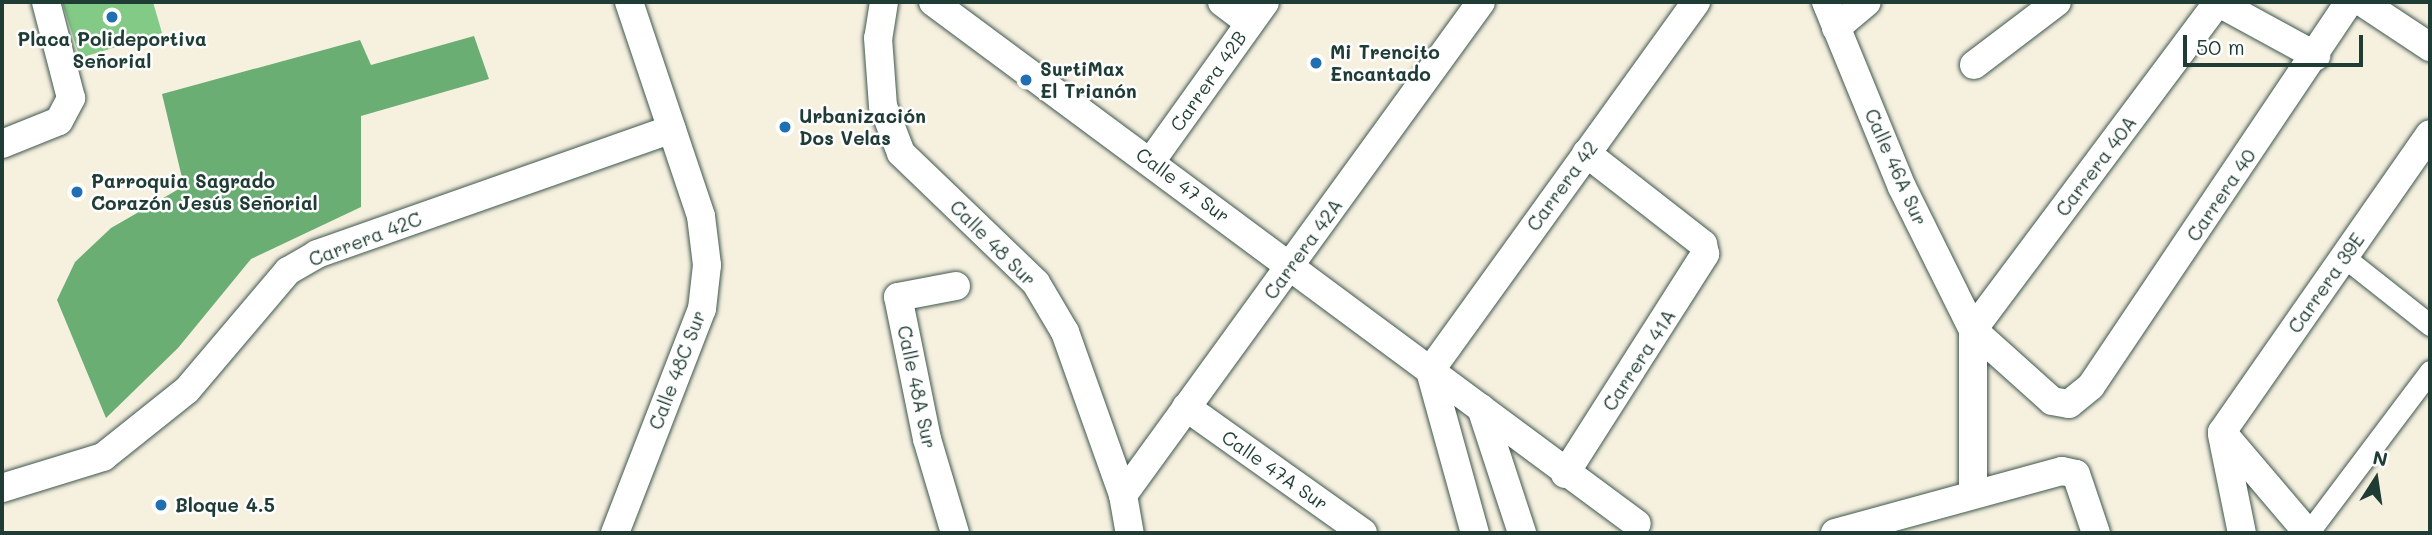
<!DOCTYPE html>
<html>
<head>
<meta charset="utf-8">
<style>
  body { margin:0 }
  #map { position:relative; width:2432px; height:535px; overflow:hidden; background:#f6f0df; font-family:Mali,sans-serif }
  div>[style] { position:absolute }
  .green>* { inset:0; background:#83ca86 }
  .forest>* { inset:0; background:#6aae73 }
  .roads { filter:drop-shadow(0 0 2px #3f584e) drop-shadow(0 0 2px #3f584e) }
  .pedestrian>* { height:21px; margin:-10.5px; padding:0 10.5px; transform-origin:10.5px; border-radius:10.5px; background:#fff }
  .minor>* { height:28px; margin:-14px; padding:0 14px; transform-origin:14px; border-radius:14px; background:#fff }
  .dots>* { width:19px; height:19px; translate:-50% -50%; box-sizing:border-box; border:4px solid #fff; border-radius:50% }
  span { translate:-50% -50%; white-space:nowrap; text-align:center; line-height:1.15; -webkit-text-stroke:5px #fff; paint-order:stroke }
  .poi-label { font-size:19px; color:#1f3d34; font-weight:700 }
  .left { translate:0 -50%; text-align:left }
  .street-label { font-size:19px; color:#1f3d34 }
  .frame { position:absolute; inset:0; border:4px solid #1f3d34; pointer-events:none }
  .north { position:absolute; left:2341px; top:444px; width:70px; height:70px; -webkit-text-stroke:5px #fff; paint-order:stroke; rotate:12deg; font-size:19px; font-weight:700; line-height:28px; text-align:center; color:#1f3d34 }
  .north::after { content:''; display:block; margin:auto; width:24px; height:32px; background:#1f3d34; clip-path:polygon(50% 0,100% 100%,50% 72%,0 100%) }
  .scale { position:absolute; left:2183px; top:35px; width:180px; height:32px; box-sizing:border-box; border:4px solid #1f3d34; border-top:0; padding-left:9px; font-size:21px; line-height:24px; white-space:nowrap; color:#1f3d34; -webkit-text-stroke:5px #fff; paint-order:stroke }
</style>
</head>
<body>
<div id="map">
  <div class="green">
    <i style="clip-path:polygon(62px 2px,153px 2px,162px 33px,80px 58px)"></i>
  </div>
  <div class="forest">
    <i style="clip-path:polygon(474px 36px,489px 79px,361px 116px,361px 207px,251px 259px,178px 348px,106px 418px,57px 300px,75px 262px,111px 228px,184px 186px,162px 94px,360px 40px,371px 65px)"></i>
  </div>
  <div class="roads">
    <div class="pedestrian">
      <i style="left:2344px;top:257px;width:110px;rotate:38.3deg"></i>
      <i style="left:2308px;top:533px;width:203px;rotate:-53deg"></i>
    </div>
    <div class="minor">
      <i style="left:884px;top:2px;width:36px;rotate:99deg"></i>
      <i style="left:878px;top:38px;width:68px;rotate:85.8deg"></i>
      <i style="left:883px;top:106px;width:50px;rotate:69deg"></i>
      <i style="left:901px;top:153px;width:187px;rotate:43.9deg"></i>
      <i style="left:1036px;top:283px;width:57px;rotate:59.4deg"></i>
      <i style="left:1065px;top:332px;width:173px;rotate:70.4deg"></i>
      <i style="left:1123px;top:495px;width:39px;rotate:80deg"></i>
      <i style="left:933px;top:2px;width:876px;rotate:36.56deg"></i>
      <i style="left:1222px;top:2px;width:34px;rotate:37deg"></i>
      <i style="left:1826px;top:2px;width:200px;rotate:67.7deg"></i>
      <i style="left:1902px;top:187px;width:160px;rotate:63.6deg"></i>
      <i style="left:1973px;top:330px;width:162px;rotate:90deg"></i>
      <i style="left:2217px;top:2px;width:113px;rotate:28.6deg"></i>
      <i style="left:2218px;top:2px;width:409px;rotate:126.8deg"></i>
      <i style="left:1973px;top:330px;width:106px;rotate:41.9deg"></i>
      <i style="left:2052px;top:401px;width:17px;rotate:10deg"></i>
      <i style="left:2069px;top:404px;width:28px;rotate:-39deg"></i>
      <i style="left:2091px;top:386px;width:463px;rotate:-56.1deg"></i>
      <i style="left:2362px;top:2px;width:82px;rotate:33.5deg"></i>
      <i style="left:1836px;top:28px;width:40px;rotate:-40deg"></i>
      <i style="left:1974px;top:65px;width:104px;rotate:-37.2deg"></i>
      <i style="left:2px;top:144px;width:61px;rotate:-22deg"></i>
      <i style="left:59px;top:121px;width:26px;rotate:-62deg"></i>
      <i style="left:71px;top:98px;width:99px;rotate:-104.6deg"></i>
      <i style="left:1152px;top:160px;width:194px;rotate:-54.4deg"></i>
      <i style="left:1430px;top:371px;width:455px;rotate:-54.2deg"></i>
      <i style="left:1430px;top:371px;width:168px;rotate:74.5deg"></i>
      <i style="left:1186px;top:407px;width:217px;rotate:35.4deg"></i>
      <i style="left:1481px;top:408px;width:132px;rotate:71.8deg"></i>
      <i style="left:2222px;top:432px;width:363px;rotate:-55.1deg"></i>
      <i style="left:2222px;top:432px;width:133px;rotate:49.6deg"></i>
      <i style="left:2222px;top:435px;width:100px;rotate:78.5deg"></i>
      <i style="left:1565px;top:474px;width:261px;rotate:-57.5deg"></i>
      <i style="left:1705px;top:254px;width:10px;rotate:-101deg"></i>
      <i style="left:1703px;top:244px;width:148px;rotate:-142.1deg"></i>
      <i style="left:2px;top:488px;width:106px;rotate:-17.1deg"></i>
      <i style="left:103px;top:457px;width:107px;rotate:-38.6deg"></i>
      <i style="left:187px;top:390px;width:156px;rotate:-49.7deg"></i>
      <i style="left:288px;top:271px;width:34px;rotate:-30deg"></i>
      <i style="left:317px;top:254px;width:376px;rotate:-19.4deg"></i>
      <i style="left:1123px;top:495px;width:609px;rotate:-54.01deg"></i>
      <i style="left:615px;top:533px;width:240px;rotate:-68.8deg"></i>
      <i style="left:702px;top:309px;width:44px;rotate:-83.5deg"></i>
      <i style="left:707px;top:265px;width:49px;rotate:-97deg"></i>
      <i style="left:701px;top:216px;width:226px;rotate:-108.6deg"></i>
      <i style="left:955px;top:533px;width:98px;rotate:-106.6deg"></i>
      <i style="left:927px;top:439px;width:145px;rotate:-101.5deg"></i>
      <i style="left:898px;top:297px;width:59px;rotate:-10.7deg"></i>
      <i style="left:1835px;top:533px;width:235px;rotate:-15.3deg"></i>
      <i style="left:2062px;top:471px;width:14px;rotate:12deg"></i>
      <i style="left:2076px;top:474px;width:62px;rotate:71.3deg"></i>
    </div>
  </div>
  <div class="dots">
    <i style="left:112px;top:17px;background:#1f6fb2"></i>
    <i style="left:1316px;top:63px;background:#1f6fb2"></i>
    <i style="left:1026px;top:80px;background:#1f6fb2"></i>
    <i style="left:785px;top:127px;background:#1f6fb2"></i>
    <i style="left:77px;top:192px;background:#1f6fb2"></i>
    <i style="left:161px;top:505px;background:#1f6fb2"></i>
  </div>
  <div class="poi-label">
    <span style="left:112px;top:50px">Placa Polideportiva<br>Señorial</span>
    <span class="left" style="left:1330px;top:63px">Mi Trencito<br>Encantado</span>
    <span class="left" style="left:1040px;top:80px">SurtiMax<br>El Trianón</span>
    <span class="left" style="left:799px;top:127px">Urbanización<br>Dos Velas</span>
    <span class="left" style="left:91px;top:192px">Parroquia Sagrado<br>Corazón Jesús Señorial</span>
    <span class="left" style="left:175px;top:505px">Bloque 4.5</span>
  </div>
  <div class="street-label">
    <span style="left:1208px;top:81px;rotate:-55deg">Carrera 42B</span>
    <span style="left:2096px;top:166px;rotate:-53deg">Carrera 40A</span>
    <span style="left:1896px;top:167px;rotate:66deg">Calle 46A Sur</span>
    <span style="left:1183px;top:185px;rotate:37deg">Calle 47 Sur</span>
    <span style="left:1562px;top:186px;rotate:-54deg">Carrera 42</span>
    <span style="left:2221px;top:195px;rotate:-56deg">Carrera 40</span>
    <span style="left:365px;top:239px;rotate:-21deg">Carrera 42C</span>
    <span style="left:993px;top:243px;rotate:45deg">Calle 48 Sur</span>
    <span style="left:1303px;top:249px;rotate:-54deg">Carrera 42A</span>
    <span style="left:2326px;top:283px;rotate:-55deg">Carrera 39E</span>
    <span style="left:1639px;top:360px;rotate:-57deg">Carrera 41A</span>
    <span style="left:677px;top:370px;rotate:-69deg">Calle 48C Sur</span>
    <span style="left:917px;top:387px;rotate:78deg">Calle 48A Sur</span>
    <span style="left:1275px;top:470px;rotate:35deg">Calle 47A Sur</span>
  </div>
  <div class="frame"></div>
  <div class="north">N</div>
  <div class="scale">50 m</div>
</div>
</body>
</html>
